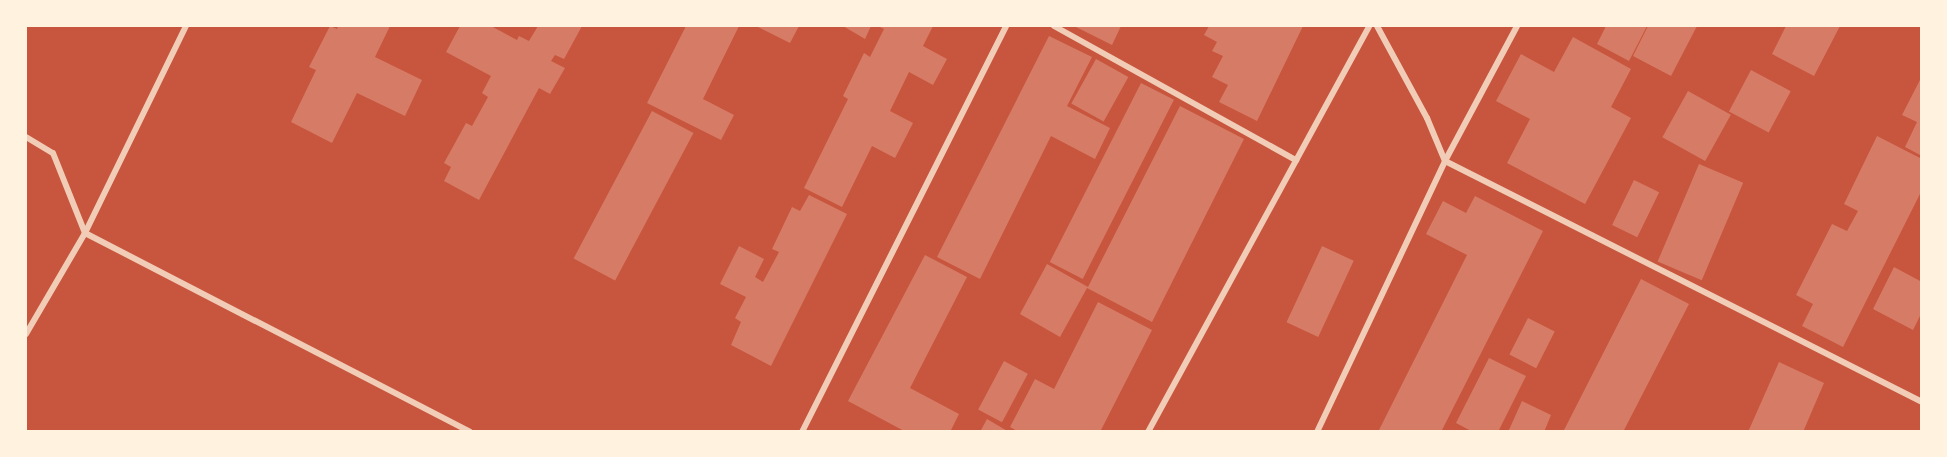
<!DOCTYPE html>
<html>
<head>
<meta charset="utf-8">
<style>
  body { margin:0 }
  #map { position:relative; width:1947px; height:457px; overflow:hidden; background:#c8553d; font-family:"Fira Sans Condensed",sans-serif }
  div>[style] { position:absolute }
  .building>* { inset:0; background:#d67c66; transform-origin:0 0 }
  .minor>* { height:6px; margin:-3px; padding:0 3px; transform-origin:3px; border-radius:3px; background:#f1ccb7 }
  span { translate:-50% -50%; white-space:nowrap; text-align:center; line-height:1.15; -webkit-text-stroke:6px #fff3e0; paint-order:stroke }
  .frame { position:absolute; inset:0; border:27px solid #fff3e0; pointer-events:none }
</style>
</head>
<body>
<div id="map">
  <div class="building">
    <i style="clip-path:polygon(330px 26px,337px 29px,338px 26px,390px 26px,375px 57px,422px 80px,405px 116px,357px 93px,332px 143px,291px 122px,316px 70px,309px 67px)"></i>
    <i style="clip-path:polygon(460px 26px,491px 26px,517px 40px,519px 36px,529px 41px,538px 26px,582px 26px,564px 59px,555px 55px,551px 61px,565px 68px,550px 94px,539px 88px,479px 200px,444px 181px,451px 167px,444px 163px,466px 123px,472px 126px,488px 97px,482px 93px,491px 76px,446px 52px)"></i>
    <i style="clip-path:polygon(686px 26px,739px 26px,703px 99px,734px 115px,721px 140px,647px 103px)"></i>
    <i style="clip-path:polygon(756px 26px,799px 26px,790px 43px)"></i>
    <i style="clip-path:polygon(843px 26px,871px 26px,865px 39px)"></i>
    <i style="clip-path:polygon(878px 26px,933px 26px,923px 46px,947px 59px,933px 85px,909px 72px,890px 111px,913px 123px,895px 158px,872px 146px,842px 207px,804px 188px,848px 99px,843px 96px,864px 53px,870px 57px,884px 29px)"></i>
    <i style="clip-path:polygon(1074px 26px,1121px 26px,1112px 45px)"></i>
    <i style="clip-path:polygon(1209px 26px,1303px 26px,1257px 121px,1219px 102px,1228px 85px,1212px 77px,1223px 56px,1212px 51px,1217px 42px,1204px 35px)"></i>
    <i style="clip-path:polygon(1606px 26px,1647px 26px,1629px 61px,1597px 44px)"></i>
    <i style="clip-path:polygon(1648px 26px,1697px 26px,1671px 76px,1633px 56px)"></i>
    <i style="clip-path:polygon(1786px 26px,1840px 26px,1814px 76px,1772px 54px)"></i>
    <i style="clip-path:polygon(1049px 36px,1092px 57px,1067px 106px,1110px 128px,1095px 159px,1051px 136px,980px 279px,937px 257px)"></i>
    <i style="clip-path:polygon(1573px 37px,1631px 69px,1611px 107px,1631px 118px,1585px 204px,1507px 163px,1530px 119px,1496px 101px,1521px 54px,1554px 72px)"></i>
    <i style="left:1096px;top:59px;width:37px;height:51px;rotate:29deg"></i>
    <i style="left:1751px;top:70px;width:45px;height:47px;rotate:28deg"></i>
    <i style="clip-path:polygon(1922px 76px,1922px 156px,1905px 147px,1917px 122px,1902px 115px)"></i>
    <i style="left:1141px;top:83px;width:37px;height:201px;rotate:27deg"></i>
    <i style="left:1688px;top:91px;width:49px;height:53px;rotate:29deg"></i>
    <i style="clip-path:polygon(1180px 106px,1244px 139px,1152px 322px,1087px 288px,1060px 337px,1020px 314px,1047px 264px,1088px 287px)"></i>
    <i style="left:652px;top:111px;width:47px;height:167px;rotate:28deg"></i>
    <i style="clip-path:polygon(1877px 136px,1922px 159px,1922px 190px,1843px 347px,1802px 326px,1813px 304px,1796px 295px,1832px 224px,1847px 231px,1858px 211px,1844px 204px)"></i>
    <i style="left:1699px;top:164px;width:48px;height:106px;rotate:23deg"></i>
    <i style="left:1634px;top:180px;width:28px;height:50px;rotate:26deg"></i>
    <i style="clip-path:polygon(809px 195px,847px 214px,771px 366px,731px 345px,741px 322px,735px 318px,746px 297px,720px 284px,739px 246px,764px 259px,755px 277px,763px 282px,779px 252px,772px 249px,792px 207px,800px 211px)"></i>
    <i style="clip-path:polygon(1475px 196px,1543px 231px,1441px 432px,1378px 432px,1467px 255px,1426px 234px,1443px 201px,1466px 213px)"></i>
    <i style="left:1322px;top:246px;width:35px;height:84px;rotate:25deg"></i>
    <i style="clip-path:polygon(925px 255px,967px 277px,910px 388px,959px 414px,950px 432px,906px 432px,848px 401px)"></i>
    <i style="clip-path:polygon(1894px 267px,1922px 282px,1922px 312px,1913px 330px,1873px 309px)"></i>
    <i style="clip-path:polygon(1641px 279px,1689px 304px,1623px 432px,1563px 432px)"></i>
    <i style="clip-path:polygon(1098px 302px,1152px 330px,1100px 432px,1019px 432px,1010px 427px,1035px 379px,1054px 389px)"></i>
    <i style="left:1528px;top:318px;width:30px;height:41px;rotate:27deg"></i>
    <i style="clip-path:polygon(1489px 358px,1526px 376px,1498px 432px,1473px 432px,1456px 423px)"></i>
    <i style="left:1004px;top:361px;width:27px;height:55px;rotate:28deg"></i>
    <i style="clip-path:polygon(1779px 362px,1824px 383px,1803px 432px,1748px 432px)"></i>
    <i style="clip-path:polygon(1522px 401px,1551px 415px,1544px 432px,1508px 432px)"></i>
    <i style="clip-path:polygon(987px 419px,1009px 432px,980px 432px)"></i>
  </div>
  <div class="minor">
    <i style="left:1054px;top:26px;width:277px;rotate:29deg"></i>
    <i style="left:1377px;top:26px;width:105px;rotate:61.5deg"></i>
    <i style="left:1427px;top:118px;width:47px;rotate:67.3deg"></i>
    <i style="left:1445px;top:161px;width:534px;rotate:26.8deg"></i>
    <i style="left:26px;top:137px;width:31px;rotate:31deg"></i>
    <i style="left:53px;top:153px;width:86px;rotate:68.2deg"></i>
    <i style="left:85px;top:233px;width:433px;rotate:27.3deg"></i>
    <i style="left:26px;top:334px;width:117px;rotate:-59.7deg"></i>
    <i style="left:85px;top:233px;width:230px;rotate:-64deg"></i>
    <i style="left:802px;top:432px;width:454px;rotate:-63.3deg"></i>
    <i style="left:1148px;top:432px;width:462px;rotate:-61.4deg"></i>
    <i style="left:1317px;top:432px;width:300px;rotate:-64.7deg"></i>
    <i style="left:1445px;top:161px;width:153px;rotate:-61.9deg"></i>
  </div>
  <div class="frame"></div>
</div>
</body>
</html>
